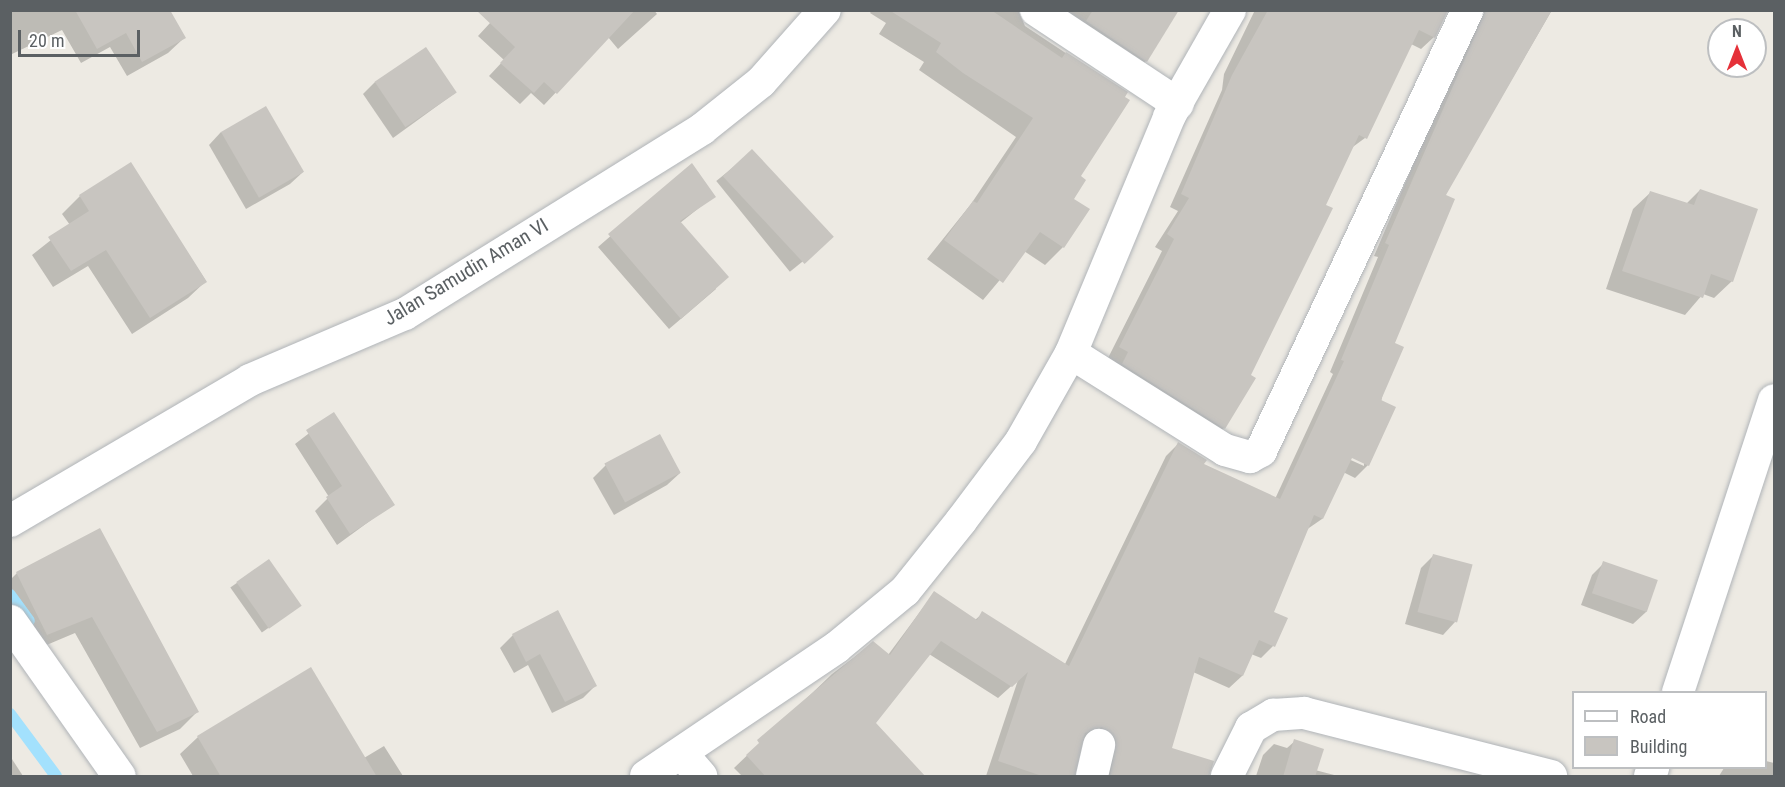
<!DOCTYPE html>
<html>
<head>
<meta charset="utf-8">
<style>
  body { margin:0 }
  #map { position:relative; width:1785px; height:787px; overflow:hidden; background:#edeae3; font-family:"Roboto Condensed",sans-serif }
  div>[style] { position:absolute }
  .shadow>* { inset:0; background:#0003; transform-origin:0 0 }
  .stream>* { height:12px; margin:-6px; padding:0 6px; transform-origin:6px; border-radius:6px; background:#a3e1fd }
  .building>* { inset:0; background:#c8c5c0; transform-origin:0 0 }
  .roads { filter:drop-shadow(0 0 2px #b0b4b8) drop-shadow(0 0 2px #b0b4b8) }
  .minor>* { height:32px; margin:-16px; padding:0 16px; transform-origin:16px; border-radius:16px; background:#fff }
  .tertiary>* { height:33px; margin:-16.5px; padding:0 16.5px; transform-origin:16.5px; border-radius:16.5px; background:#fff }
  span { translate:-50% -50%; white-space:nowrap; text-align:center; line-height:1.15; -webkit-text-stroke:5px #fff; paint-order:stroke }
  .street-label { font-size:20px; color:#5b6063 }
  .frame { position:absolute; inset:0; border:12px solid #5b6063; pointer-events:none }
  .legend { position:absolute; left:1572px; top:691px; width:195px; height:78px; box-sizing:border-box; background:#fff; border:2px solid #bdbfc1; margin:0; padding:8px 10px; list-style:none; font-size:18px; color:#5b6063 }
  .legend li { display:flex; align-items:center; gap:12px; height:30px }
  .legend b { width:30px; border:2px solid #bdbfc1 }
  .north { position:absolute; left:1707px; top:18px; width:60px; height:60px; box-sizing:border-box; background:#fff; border:2px solid #bdbfc1; border-radius:50%; rotate:0deg; font-size:16px; font-weight:700; line-height:24px; text-align:center; color:#5b6063 }
  .north::after { content:''; display:block; margin:auto; width:21px; height:27px; background:#e53139; clip-path:polygon(50% 0,100% 100%,50% 72%,0 100%) }
  .scale { position:absolute; left:18px; top:30px; width:122px; height:27px; box-sizing:border-box; border:3px solid #5b6063; border-top:0; padding-left:8px; font-size:18px; line-height:21px; white-space:nowrap; color:#5b6063; -webkit-text-stroke:4px #fff; paint-order:stroke }
</style>
</head>
<body>
<div id="map">
  <div class="shadow">
    <i style="clip-path:polygon(10px 10px,169px 10px,184px 38px,168px 53px,127px 76px,110px 47px,81px 63px,62px 30px,10px 55px)"></i>
    <i style="clip-path:polygon(502px 10px,654px 10px,657px 14px,618px 49px,608px 37px,544px 105px,531px 93px,520px 104px,489px 76px,504px 60px,478px 36px)"></i>
    <i style="clip-path:polygon(872px 10px,1177px 10px,1146px 61px,1128px 79px,1027px 12px,1019px 12px,1025px 26px,1126px 93px,1079px 177px,1063px 247px,1045px 265px,1024px 251px,983px 300px,927px 259px,971px 204px,1016px 137px,919px 70px,924px 62px,879px 34px,886px 23px,870px 13px)"></i>
    <i style="clip-path:polygon(1255px 10px,1446px 10px,1434px 37px,1421px 49px,1411px 44px,1365px 138px,1350px 149px,1224px 428px,1212px 441px,1107px 360px,1162px 251px,1155px 247px,1178px 211px,1170px 207px,1222px 90px,1224px 74px)"></i>
    <i style="clip-path:polygon(evenodd,1466px 10px,1552px 10px,1444px 196px,1393px 344px,1368px 465px,1355px 478px,1343px 472px,1322px 519px,1306px 530px,1272px 613px,1273px 646px,1261px 658px,1251px 654px,1242px 676px,1229px 688px,1193px 672px,1170px 749px,1178px 776px,1101px 776px,1089px 739px,1080px 742px,1074px 776px,986px 776px,1018px 680px,998px 698px,929px 654px,874px 723px,912px 776px,742px 776px,734px 768px,832px 674px,873px 643px,888px 655px,934px 593px,975px 620px,983px 613px,1065px 664px,1166px 456px,1178px 444px,1202px 465px,1275px 499px,1333px 374px,1330px 372px,1378px 257px,1374px 256px,1474px 22px,1466px 10px,1345px 454px,1364px 462px,1364px 466px,1344px 457px,1345px 454px)"></i>
    <i style="clip-path:polygon(375px 82px,455px 93px,393px 138px,363px 94px)"></i>
    <i style="clip-path:polygon(221px 132px,303px 172px,290px 184px,246px 209px,209px 145px)"></i>
    <i style="left:752px;top:152px;width:117px;height:46px;rotate:51deg"></i>
    <i style="clip-path:polygon(130px 164px,206px 281px,188px 298px,132px 334px,88px 266px,53px 287px,32px 255px,70px 225px,62px 214px,80px 196px)"></i>
    <i style="clip-path:polygon(692px 165px,714px 196px,680px 223px,716px 289px,669px 329px,598px 247px)"></i>
    <i style="clip-path:polygon(1700px 190px,1732px 281px,1714px 298px,1703px 294px,1685px 315px,1606px 289px,1633px 209px,1651px 192px,1686px 204px)"></i>
    <i style="clip-path:polygon(334px 414px,393px 504px,337px 545px,315px 511px,329px 497px,295px 444px)"></i>
    <i style="clip-path:polygon(660px 436px,680px 473px,667px 485px,614px 515px,593px 478px,606px 465px)"></i>
    <i style="clip-path:polygon(99px 530px,197px 712px,180px 729px,140px 748px,75px 633px,30px 652px,10px 612px,10px 580px,17px 573px)"></i>
    <i style="clip-path:polygon(1433px 556px,1455px 622px,1443px 635px,1405px 624px,1421px 568px)"></i>
    <i style="left:268px;top:561px;width:55px;height:46px;rotate:55deg"></i>
    <i style="clip-path:polygon(1604px 563px,1656px 581px,1646px 612px,1633px 624px,1581px 605px,1592px 575px)"></i>
    <i style="clip-path:polygon(557px 612px,595px 686px,583px 698px,552px 713px,528px 665px,514px 673px,500px 648px,513px 635px)"></i>
    <i style="clip-path:polygon(311px 669px,364px 758px,384px 746px,403px 776px,193px 776px,180px 754px,198px 737px)"></i>
    <i style="clip-path:polygon(1295px 741px,1315px 770px,1338px 776px,1256px 776px,1263px 755px,1274px 744px,1287px 748px)"></i>
    <i style="clip-path:polygon(10px 756px,23px 776px,10px 776px)"></i>
    <i style="clip-path:polygon(1766px 761px,1774px 763px,1774px 776px,1719px 776px,1724px 768px,1766px 768px)"></i>
  </div>
  <div class="stream">
    <i style="left:10px;top:595px;width:32px;rotate:54deg"></i>
    <i style="left:10px;top:714px;width:77px;rotate:53.4deg"></i>
  </div>
  <div class="building">
    <i style="clip-path:polygon(75px 10px,170px 10px,186px 38px,142px 62px,126px 33px,97px 49px)"></i>
    <i style="clip-path:polygon(476px 10px,635px 10px,557px 94px,544px 82px,534px 93px,500px 63px,515px 47px)"></i>
    <i style="clip-path:polygon(889px 10px,991px 10px,1062px 58px,1066px 52px,1128px 92px,1125px 97px,1130px 100px,1081px 176px,1086px 180px,1074px 199px,1090px 209px,1064px 248px,1040px 232px,1003px 283px,944px 240px,973px 201px,977px 203px,1033px 118px,963px 73px,936px 52px,941px 43px)"></i>
    <i style="clip-path:polygon(1093px 10px,1179px 10px,1147px 62px,1086px 21px)"></i>
    <i style="clip-path:polygon(1268px 10px,1448px 10px,1435px 38px,1419px 30px,1367px 139px,1359px 135px,1326px 205px,1333px 208px,1251px 375px,1256px 378px,1225px 429px,1122px 364px,1128px 352px,1119px 347px,1174px 239px,1167px 234px,1189px 198px,1181px 194px,1232px 75px)"></i>
    <i style="clip-path:polygon(1486px 10px,1552px 10px,1446px 195px,1455px 199px,1395px 343px,1404px 347px,1381px 400px,1396px 407px,1369px 466px,1352px 458px,1323px 519px,1314px 515px,1274px 612px,1288px 618px,1275px 647px,1259px 640px,1243px 676px,1199px 657px,1172px 748px,1214px 761px,1209px 777px,1110px 777px,1116px 740px,1102px 727px,1085px 733px,1075px 777px,1045px 777px,998px 761px,1028px 672px,1012px 687px,941px 641px,876px 723px,926px 777px,766px 777px,746px 755px,759px 743px,757px 740px,873px 641px,890px 655px,934px 591px,977px 620px,982px 611px,1069px 666px,1178px 442px,1207px 460px,1204px 464px,1280px 499px,1344px 361px,1341px 360px,1389px 245px,1385px 243px)"></i>
    <i style="left:426px;top:47px;width:55px;height:62px;rotate:56deg"></i>
    <i style="left:266px;top:106px;width:76px;height:52px;rotate:60deg"></i>
    <i style="left:752px;top:149px;width:120px;height:40px;rotate:47deg"></i>
    <i style="clip-path:polygon(131px 162px,207px 282px,150px 318px,106px 250px,71px 271px,48px 237px,89px 211px,79px 195px)"></i>
    <i style="clip-path:polygon(692px 163px,716px 197px,680px 221px,729px 277px,681px 319px,608px 234px)"></i>
    <i style="clip-path:polygon(1700px 189px,1758px 209px,1733px 282px,1711px 274px,1703px 298px,1622px 271px,1650px 191px,1694px 205px)"></i>
    <i style="clip-path:polygon(334px 412px,395px 505px,350px 534px,326px 497px,342px 486px,306px 430px)"></i>
    <i style="left:660px;top:434px;width:44px;height:63px;rotate:62deg"></i>
    <i style="clip-path:polygon(100px 528px,199px 712px,157px 732px,92px 617px,47px 635px,16px 572px)"></i>
    <i style="left:1433px;top:554px;width:41px;height:60px;rotate:15deg"></i>
    <i style="left:269px;top:559px;width:57px;height:40px;rotate:55deg"></i>
    <i style="left:1603px;top:561px;width:58px;height:34px;rotate:19deg"></i>
    <i style="clip-path:polygon(558px 610px,597px 686px,565px 702px,540px 654px,526px 662px,512px 634px)"></i>
    <i style="clip-path:polygon(311px 667px,377px 777px,221px 777px,197px 736px)"></i>
    <i style="clip-path:polygon(1294px 739px,1324px 749px,1315px 777px,1283px 777px)"></i>
  </div>
  <div class="roads">
    <div class="minor">
      <i style="left:1036px;top:10px;width:170px;rotate:33.5deg"></i>
      <i style="left:1071px;top:353px;width:182px;rotate:32.2deg"></i>
      <i style="left:1225px;top:450px;width:26px;rotate:16deg"></i>
      <i style="left:1250px;top:457px;width:13px;rotate:-29deg"></i>
      <i style="left:1261px;top:451px;width:487px;rotate:-64.9deg"></i>
      <i style="left:10px;top:521px;width:278px;rotate:-30.4deg"></i>
      <i style="left:250px;top:380px;width:168px;rotate:-23.1deg"></i>
      <i style="left:405px;top:314px;width:350px;rotate:-31.9deg"></i>
      <i style="left:702px;top:129px;width:75px;rotate:-38.5deg"></i>
      <i style="left:761px;top:82px;width:96px;rotate:-48.4deg"></i>
      <i style="left:1678px;top:692px;width:307px;rotate:-71.8deg"></i>
      <i style="left:683px;top:755px;width:28px;rotate:49deg"></i>
      <i style="left:646px;top:776px;width:230px;rotate:-34deg"></i>
      <i style="left:837px;top:647px;width:88px;rotate:-39.5deg"></i>
      <i style="left:905px;top:591px;width:90px;rotate:-51.3deg"></i>
      <i style="left:961px;top:521px;width:100px;rotate:-53.1deg"></i>
      <i style="left:1021px;top:441px;width:101px;rotate:-60.4deg"></i>
      <i style="left:1071px;top:353px;width:256px;rotate:-67.4deg"></i>
      <i style="left:1169px;top:117px;width:123px;rotate:-60.3deg"></i>
      <i style="left:1092px;top:776px;width:32px;rotate:-77deg"></i>
      <i style="left:1227px;top:776px;width:54px;rotate:-63.4deg"></i>
      <i style="left:1251px;top:728px;width:26px;rotate:-31deg"></i>
      <i style="left:1273px;top:715px;width:31px;rotate:-4deg"></i>
      <i style="left:1304px;top:713px;width:255px;rotate:14.3deg"></i>
      <i style="left:1650px;top:776px;width:9px;rotate:-69deg"></i>
    </div>
    <div class="tertiary">
      <i style="left:10px;top:621px;width:189px;rotate:54.9deg"></i>
    </div>
  </div>
  <div class="street-label">
    <span style="left:466px;top:272px;rotate:-31deg">Jalan Samudin Aman VI</span>
  </div>
  <div class="frame"></div>
  <ul class="legend">
  <li><b style="height:8px;background:#fff"></b>Road</li>
  <li><b style="height:16px;background:#c8c5c0"></b>Building</li>
  </ul>
  <div class="north">N</div>
  <div class="scale">20 m</div>
</div>
</body>
</html>
